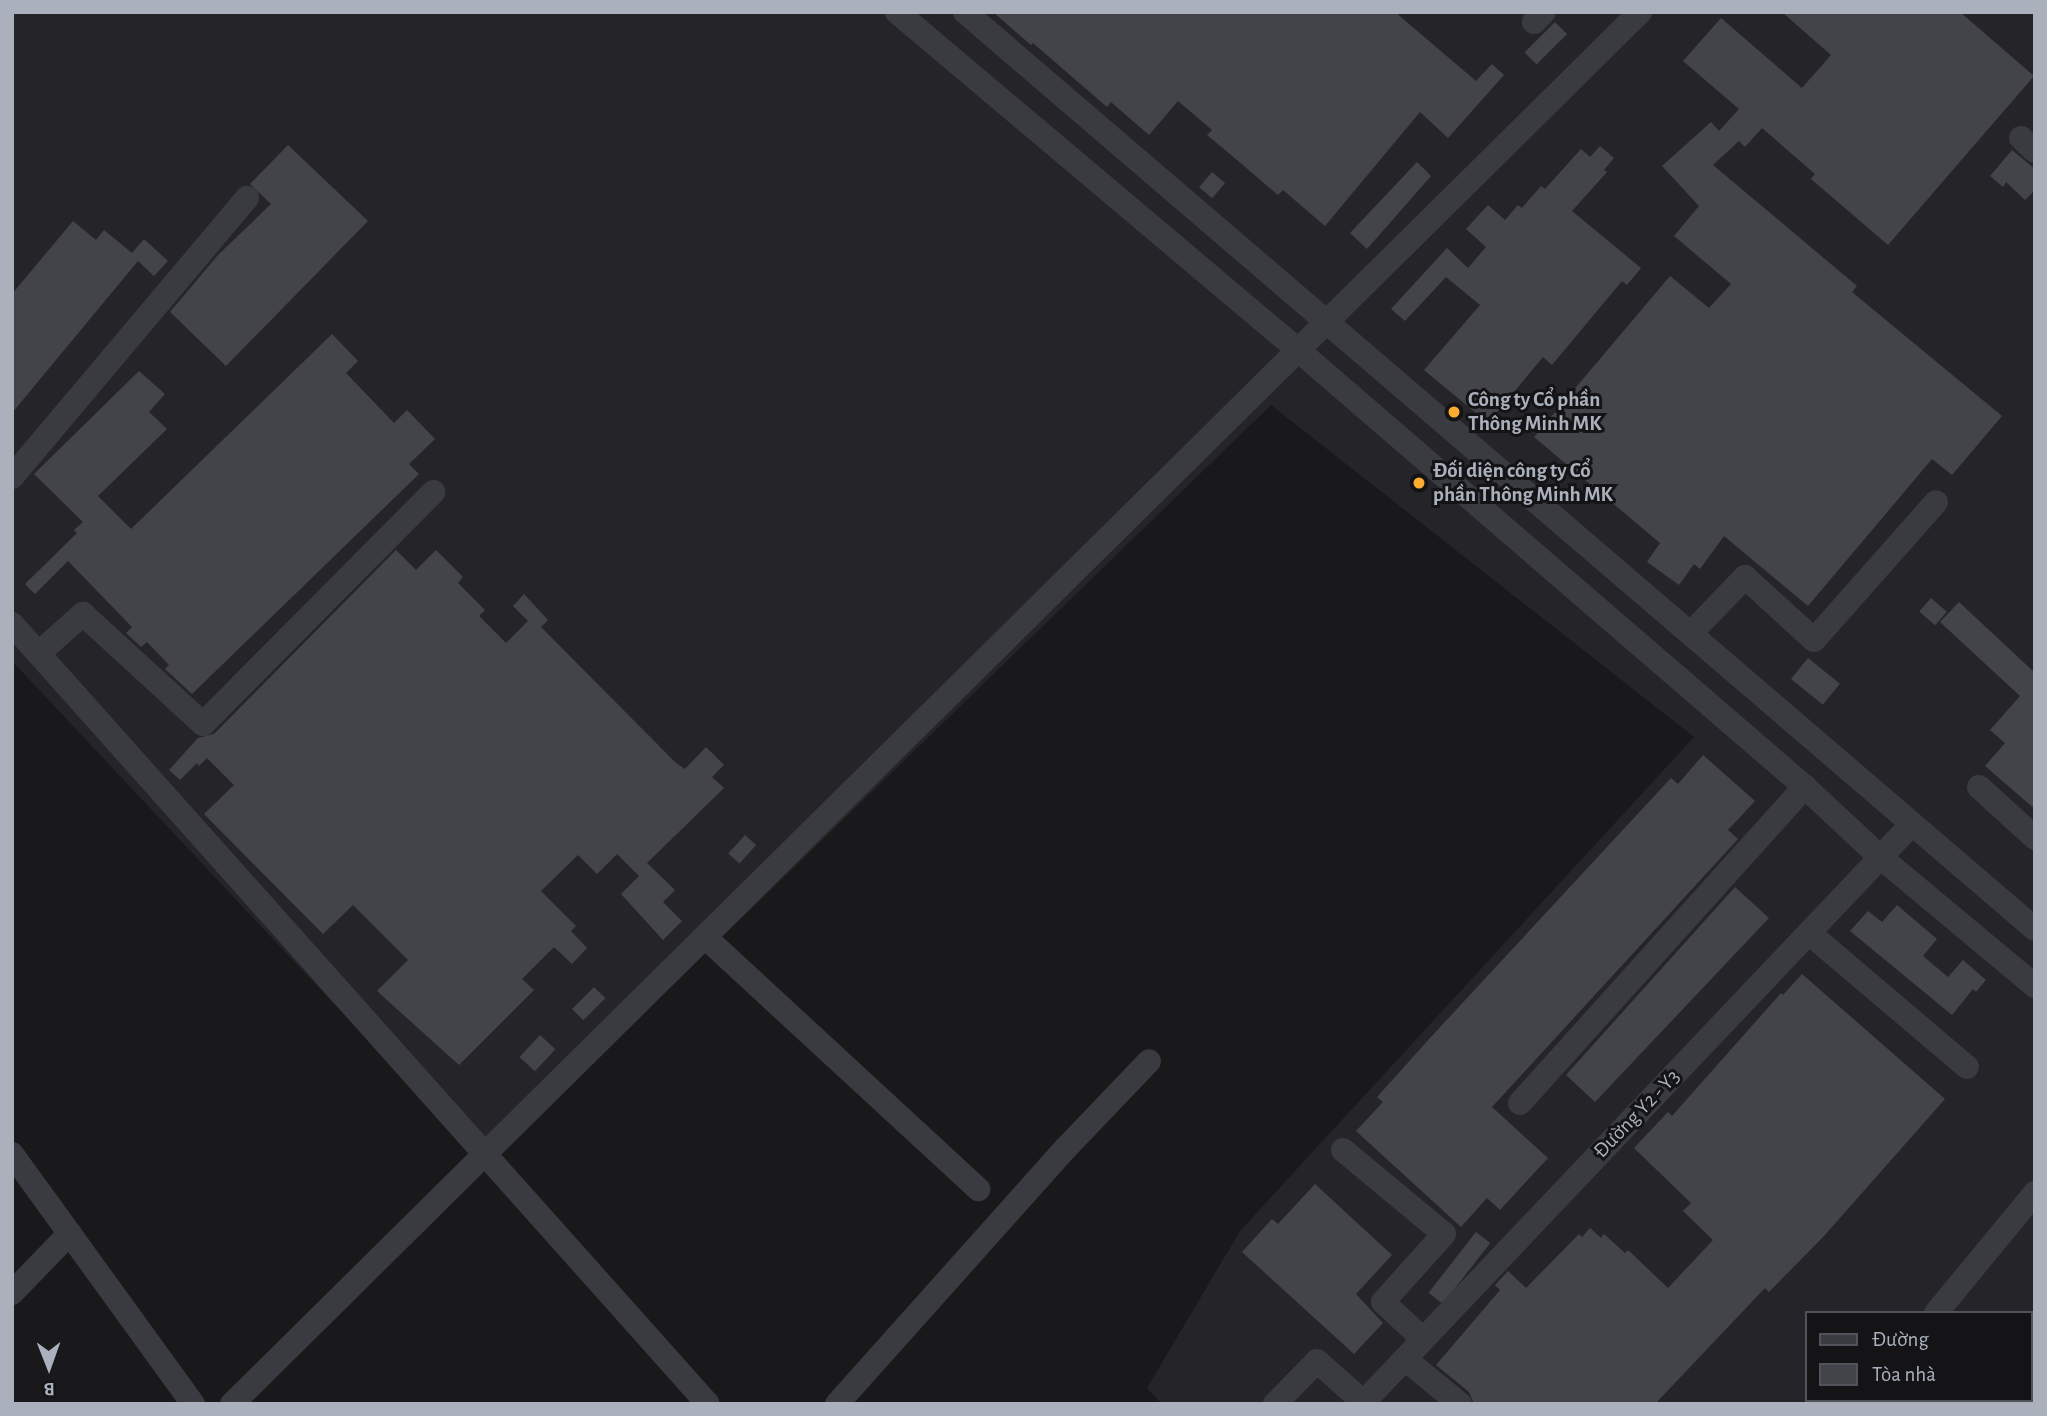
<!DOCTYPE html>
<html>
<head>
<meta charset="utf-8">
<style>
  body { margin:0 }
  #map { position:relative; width:2047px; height:1416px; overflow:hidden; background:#19191c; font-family:"Alegreya Sans",sans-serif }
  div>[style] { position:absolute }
  .built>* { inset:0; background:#252529 }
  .building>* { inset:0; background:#434449; transform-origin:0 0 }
  .minor>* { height:24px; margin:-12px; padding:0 12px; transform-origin:12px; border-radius:12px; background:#3a3b41 }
  .dots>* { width:19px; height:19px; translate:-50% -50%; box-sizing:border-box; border:4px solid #141417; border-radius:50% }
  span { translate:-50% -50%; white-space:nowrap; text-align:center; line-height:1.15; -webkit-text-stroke:6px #141417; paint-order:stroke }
  .poi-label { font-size:21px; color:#abb1bc; font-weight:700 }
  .left { translate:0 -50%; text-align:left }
  .street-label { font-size:21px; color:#abb1bc }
  .frame { position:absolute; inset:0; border:14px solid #abb1bc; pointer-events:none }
  .legend { position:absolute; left:1805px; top:1311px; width:228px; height:91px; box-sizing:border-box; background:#141417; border:2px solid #505359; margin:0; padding:9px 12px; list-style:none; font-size:21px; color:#abb1bc }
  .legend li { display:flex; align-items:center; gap:14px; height:35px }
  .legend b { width:35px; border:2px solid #505359 }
  .north { position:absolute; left:14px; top:1332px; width:70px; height:70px; -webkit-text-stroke:5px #141417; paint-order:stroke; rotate:179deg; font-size:19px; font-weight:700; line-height:28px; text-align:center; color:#abb1bc }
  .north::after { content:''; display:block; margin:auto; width:24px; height:32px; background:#abb1bc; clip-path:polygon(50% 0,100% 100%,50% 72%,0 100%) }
</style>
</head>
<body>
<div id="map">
  <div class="built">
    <i style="clip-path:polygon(evenodd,12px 12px,2035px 12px,2035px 1404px,1162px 1404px,1147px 1388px,1240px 1231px,1694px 737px,1271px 405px,486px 1166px,12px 661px,12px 12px,1807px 1313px,2031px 1313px,2031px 1400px,1807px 1400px,1807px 1313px)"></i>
  </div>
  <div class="building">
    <i style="clip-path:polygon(993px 12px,1395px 12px,1476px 81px,1492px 64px,1504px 75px,1448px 138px,1420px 112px,1325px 226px,1283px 190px,1278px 195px,1237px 160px,1207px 135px,1212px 130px,1178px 101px,1149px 135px,1111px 102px,1107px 107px,1033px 43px,1031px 45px)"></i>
    <i style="clip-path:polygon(1782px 12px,1960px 12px,2034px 76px,1888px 245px,1811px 179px,1815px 174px,1762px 128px,1745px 147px,1739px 141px,1713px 165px,1857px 286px,1852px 292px,2002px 416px,1952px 475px,1932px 459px,1808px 606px,1724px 536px,1700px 569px,1694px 564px,1679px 585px,1647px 562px,1660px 543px,1534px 437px,1670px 276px,1709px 308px,1731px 284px,1674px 236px,1699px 206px,1662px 166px,1711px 122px,1719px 131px,1739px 109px,1683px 61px,1721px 18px,1802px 88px,1831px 55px)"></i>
    <i style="left:1555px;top:22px;width:17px;height:43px;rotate:45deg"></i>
    <i style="clip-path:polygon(288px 145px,368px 221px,226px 366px,170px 312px,218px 255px,271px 204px,250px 184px)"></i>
    <i style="clip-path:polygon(1600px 146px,1614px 158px,1604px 170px,1607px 172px,1572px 211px,1641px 268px,1627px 285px,1622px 281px,1552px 365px,1543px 357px,1488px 423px,1424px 370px,1480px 305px,1446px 277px,1405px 321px,1391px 309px,1447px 248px,1468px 268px,1486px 247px,1466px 229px,1488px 205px,1505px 220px,1518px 205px,1522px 208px,1541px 186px,1545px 189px,1581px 149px,1590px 157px)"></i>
    <i style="clip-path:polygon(2012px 150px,2035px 169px,2035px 190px,2025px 200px,2006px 182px,2003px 187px,1990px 176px)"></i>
    <i style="clip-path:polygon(1417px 162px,1431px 176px,1367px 249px,1350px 233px)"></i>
    <i style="left:1212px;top:172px;width:17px;height:20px;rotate:40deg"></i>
    <i style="clip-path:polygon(73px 221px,96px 240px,104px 230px,132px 253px,144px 239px,168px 261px,154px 276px,138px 261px,12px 413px,12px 294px)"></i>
    <i style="clip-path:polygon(332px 334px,358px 361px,346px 373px,394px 423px,407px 410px,435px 439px,409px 464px,419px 474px,192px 694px,165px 669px,169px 665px,147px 642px,141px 647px,126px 633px,132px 627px,68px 561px,35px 594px,25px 584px,77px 533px,74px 530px,83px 522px,34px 474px,139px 371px,165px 394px,149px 412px,167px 429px,98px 496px,131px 529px)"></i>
    <i style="clip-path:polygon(396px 550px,416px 570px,436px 550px,463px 577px,458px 583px,485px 610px,479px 616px,506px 643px,528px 621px,513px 606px,524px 594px,548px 620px,541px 627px,675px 762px,685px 769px,706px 747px,724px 765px,712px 777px,724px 788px,647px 863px,675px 890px,663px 902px,682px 921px,663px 940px,621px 894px,639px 876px,617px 854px,597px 874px,578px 855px,541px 891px,576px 926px,571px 931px,587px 948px,572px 964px,554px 947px,522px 979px,534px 990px,459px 1065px,377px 991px,408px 960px,353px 905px,323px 934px,204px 814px,234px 785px,207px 758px,199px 766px,197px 763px,180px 780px,169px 770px,198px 738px,214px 734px)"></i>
    <i style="left:1931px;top:598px;width:21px;height:18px;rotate:41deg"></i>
    <i style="clip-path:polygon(1959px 602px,2035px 673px,2035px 809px,1985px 766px,2005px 743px,1990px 730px,2020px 696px,1940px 622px)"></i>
    <i style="left:1808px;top:658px;width:41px;height:27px;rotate:39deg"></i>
    <i style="clip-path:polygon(1703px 755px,1755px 801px,1728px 830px,1738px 839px,1492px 1107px,1548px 1158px,1500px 1210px,1487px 1198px,1461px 1227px,1356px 1131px,1383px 1102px,1377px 1097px,1430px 1038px,1671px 778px,1678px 784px)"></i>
    <i style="left:745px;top:835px;width:15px;height:25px;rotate:42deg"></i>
    <i style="clip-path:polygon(1735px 887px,1769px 918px,1595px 1102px,1566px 1075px)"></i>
    <i style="clip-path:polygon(1897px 905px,1937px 939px,1923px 956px,1948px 977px,1963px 960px,1986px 980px,1976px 992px,1973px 989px,1952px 1015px,1850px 931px,1868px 911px,1882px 922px)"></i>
    <i style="clip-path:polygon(1802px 974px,1945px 1099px,1824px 1236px,1769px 1292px,1765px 1288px,1655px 1404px,1474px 1404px,1469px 1392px,1436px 1365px,1500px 1290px,1495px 1285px,1508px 1271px,1526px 1288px,1579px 1234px,1582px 1237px,1590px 1228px,1601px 1238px,1604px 1234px,1625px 1253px,1628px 1250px,1668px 1288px,1713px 1240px,1683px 1211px,1691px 1203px,1634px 1148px,1668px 1112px,1672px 1116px,1781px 993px,1783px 995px)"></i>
    <i style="left:594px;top:987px;width:16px;height:31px;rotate:45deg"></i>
    <i style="left:540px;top:1035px;width:21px;height:30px;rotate:43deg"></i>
    <i style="clip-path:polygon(1315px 1184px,1392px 1255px,1356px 1294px,1383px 1323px,1354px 1354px,1242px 1252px,1272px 1219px,1278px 1224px)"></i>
    <i style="left:1476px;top:1232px;width:18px;height:77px;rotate:38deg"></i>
  </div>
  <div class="minor">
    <i style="left:897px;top:12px;width:524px;rotate:40.13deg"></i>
    <i style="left:1298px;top:350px;width:669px;rotate:40.76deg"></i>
    <i style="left:1805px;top:787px;width:101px;rotate:43deg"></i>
    <i style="left:1879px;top:856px;width:203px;rotate:39.8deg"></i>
    <i style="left:965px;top:12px;width:1409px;rotate:40.6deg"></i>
    <i style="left:1534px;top:22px;width:14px;rotate:-45deg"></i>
    <i style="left:2021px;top:138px;width:19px;rotate:43deg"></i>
    <i style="left:12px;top:477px;width:365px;rotate:-49.9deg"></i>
    <i style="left:12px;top:624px;width:1045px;rotate:48.26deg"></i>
    <i style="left:1691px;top:633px;width:78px;rotate:-46deg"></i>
    <i style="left:1745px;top:577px;width:93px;rotate:42.4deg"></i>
    <i style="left:1814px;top:640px;width:184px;rotate:-48.5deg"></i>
    <i style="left:39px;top:653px;width:59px;rotate:-41.6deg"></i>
    <i style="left:83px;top:614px;width:163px;rotate:42.5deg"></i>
    <i style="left:203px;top:724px;width:327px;rotate:-45.2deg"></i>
    <i style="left:1979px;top:787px;width:76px;rotate:42.3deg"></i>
    <i style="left:1809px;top:933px;width:207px;rotate:40.3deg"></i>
    <i style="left:705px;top:937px;width:372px;rotate:42.7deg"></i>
    <i style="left:1520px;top:1103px;width:426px;rotate:-48deg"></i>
    <i style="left:1343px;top:1150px;width:131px;rotate:39.7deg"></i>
    <i style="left:1444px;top:1234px;width:91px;rotate:131.9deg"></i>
    <i style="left:1383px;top:1302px;width:54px;rotate:42.8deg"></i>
    <i style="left:12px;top:1154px;width:309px;rotate:54.1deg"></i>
    <i style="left:12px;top:1293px;width:83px;rotate:-46deg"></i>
    <i style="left:1936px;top:1313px;width:156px;rotate:-50.5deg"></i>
    <i style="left:1405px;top:1359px;width:71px;rotate:39.3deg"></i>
    <i style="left:2031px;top:1399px;width:6px;rotate:-45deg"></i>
    <i style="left:232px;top:1404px;width:1980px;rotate:-44.67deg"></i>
    <i style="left:837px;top:1404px;width:343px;rotate:-48.2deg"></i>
    <i style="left:1066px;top:1148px;width:120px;rotate:-46.3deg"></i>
    <i style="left:1275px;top:1404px;width:60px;rotate:-45.7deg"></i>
    <i style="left:1317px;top:1361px;width:62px;rotate:41.7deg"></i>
    <i style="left:1362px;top:1404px;width:799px;rotate:-46.52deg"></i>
    <i style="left:1861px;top:1404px;width:5px;rotate:-53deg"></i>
  </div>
  <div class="dots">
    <i style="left:1454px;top:412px;background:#fbac31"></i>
    <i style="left:1419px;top:483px;background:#fbac31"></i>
  </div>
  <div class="poi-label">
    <span class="left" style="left:1468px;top:412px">Công ty Cổ phần<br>Thông Minh MK</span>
    <span class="left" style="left:1433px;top:483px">Đối diện công ty Cổ<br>phần Thông Minh MK</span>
  </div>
  <div class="street-label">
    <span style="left:1637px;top:1114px;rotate:-46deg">Đường Y2 - Y3</span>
  </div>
  <div class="frame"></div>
  <ul class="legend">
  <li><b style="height:9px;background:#3a3b41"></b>Đường</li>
  <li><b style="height:19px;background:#434449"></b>Tòa nhà</li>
  </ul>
  <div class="north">B</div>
</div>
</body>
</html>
